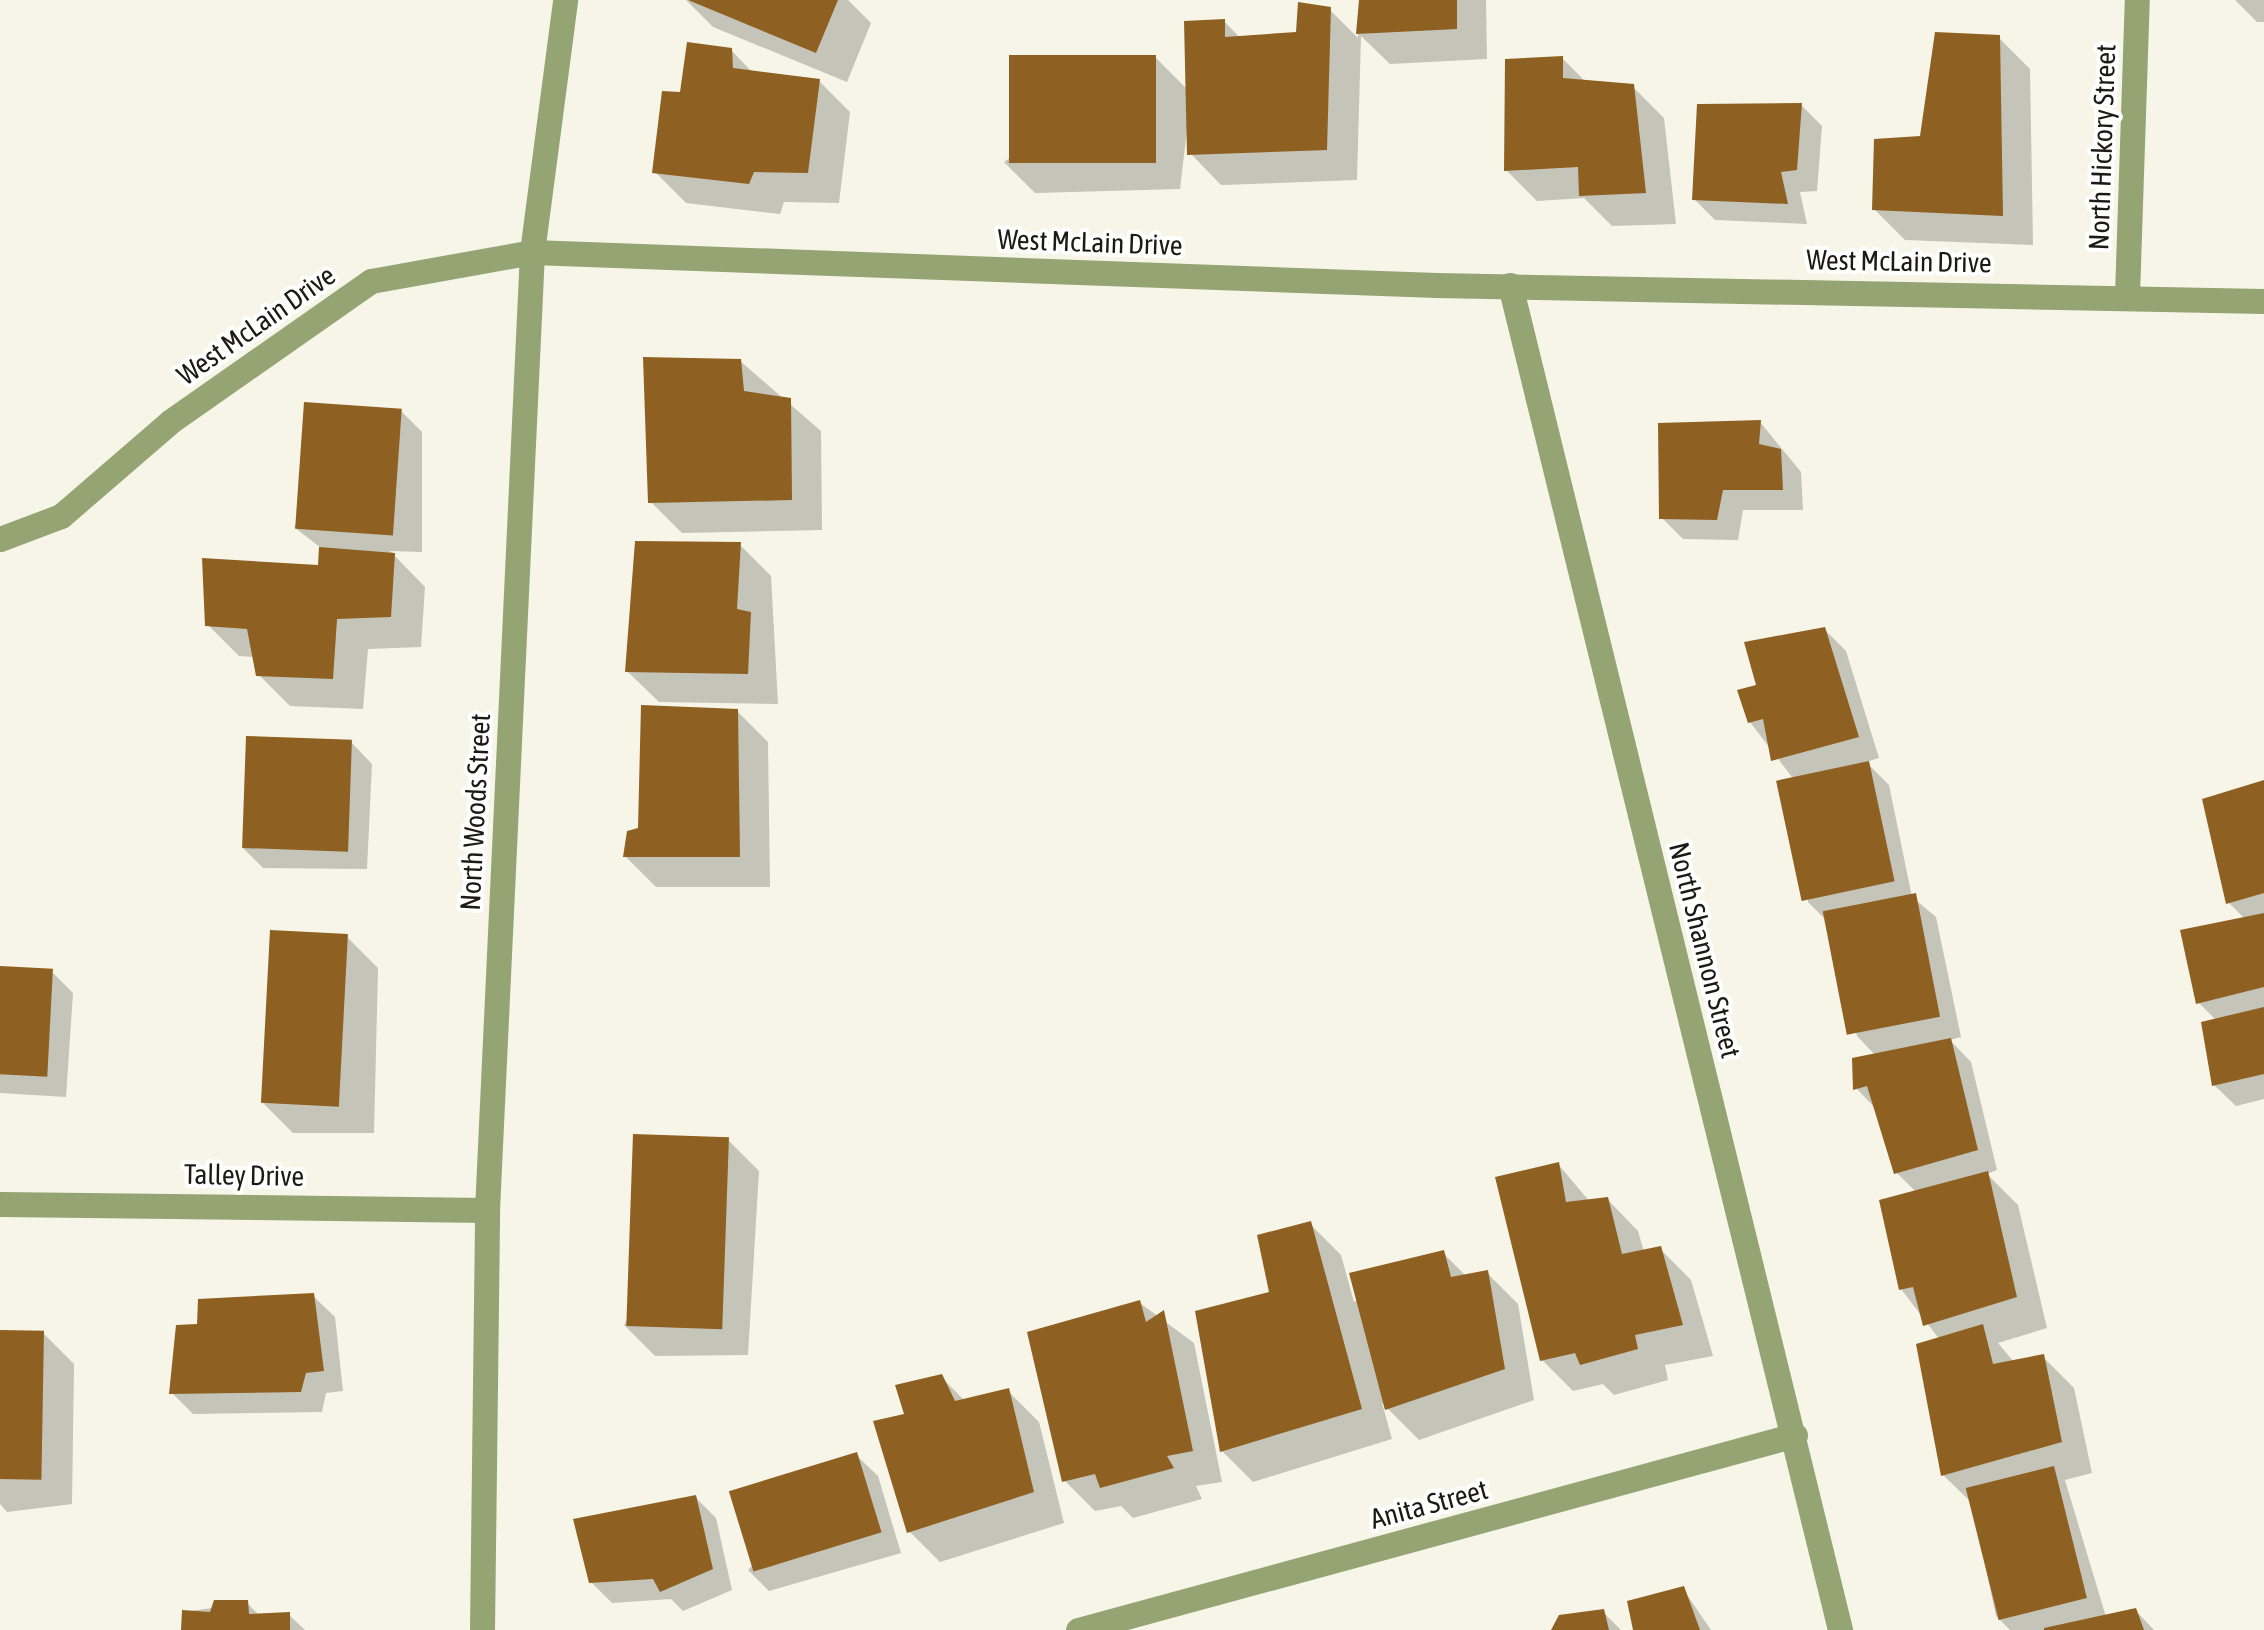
<!DOCTYPE html>
<html>
<head>
<meta charset="utf-8">
<style>
  body { margin:0 }
  #map { position:relative; width:2264px; height:1630px; overflow:hidden; background:#f7f5e8; font-family:"Asap Condensed",sans-serif }
  div>[style] { position:absolute }
  .shadow>* { inset:0; background:#0003 }
  .building>* { inset:0; background:#8e6021; transform-origin:0 0 }
  .street>* { height:25px; margin:-12.5px; padding:0 12.5px; transform-origin:12.5px; border-radius:12.5px; background:#94a473 }
  span { translate:-50% -50%; white-space:nowrap; text-align:center; line-height:1.15; -webkit-text-stroke:8px #fff; paint-order:stroke }
  .street-label { font-size:28px; color:#1b1a15 }
</style>
</head>
<body>
<div id="map">
  <div class="shadow">
    <i style="clip-path:polygon(686px 0,848px 0,871px 23px,847px 82px,713px 27px)"></i>
    <i style="clip-path:polygon(1361px 0,1486px 0,1487px 59px,1390px 64px,1361px 36px,1357px 180px,1221px 185px,1190px 153px,1189px 113px,1180px 189px,1035px 193px,1004px 162px,1155px 57px,1188px 90px,1224px 21px,1241px 39px,1298px 35px,1330px 10px,1358px 38px)"></i>
    <i style="clip-path:polygon(2235px 0,2264px 0,2264px 22px,2257px 22px)"></i>
    <i style="clip-path:polygon(1999px 38px,2030px 69px,2033px 245px,1905px 240px,1874px 209px)"></i>
    <i style="clip-path:polygon(731px 50px,753px 73px,819px 81px,850px 112px,839px 203px,784px 202px,780px 214px,686px 203px,655px 172px,682px 94px)"></i>
    <i style="clip-path:polygon(1562px 58px,1586px 82px,1633px 87px,1664px 118px,1676px 224px,1612px 226px,1584px 198px,1537px 201px,1506px 170px)"></i>
    <i style="clip-path:polygon(1801px 105px,1822px 126px,1817px 191px,1800px 192px,1807px 224px,1715px 220px,1694px 199px)"></i>
    <i style="clip-path:polygon(740px 361px,821px 431px,822px 530px,682px 533px,651px 502px)"></i>
    <i style="clip-path:polygon(401px 411px,422px 432px,422px 552px,390px 551px,425px 587px,421px 647px,368px 649px,363px 709px,290px 706px,259px 675px,255px 657px,239px 656px,208px 625px,321px 568px,321px 548px,294px 527px)"></i>
    <i style="clip-path:polygon(1760px 422px,1801px 472px,1803px 510px,1743px 510px,1738px 540px,1683px 539px,1662px 518px)"></i>
    <i style="clip-path:polygon(740px 545px,771px 576px,778px 704px,659px 702px,628px 672px)"></i>
    <i style="clip-path:polygon(1825px 630px,1846px 651px,1879px 758px,1866px 762px,1889px 785px,1912px 897px,1936px 917px,1961px 1037px,1950px 1040px,1971px 1062px,1997px 1170px,1987px 1174px,2018px 1205px,2047px 1328px,1998px 1343px,2014px 1362px,2043px 1357px,2074px 1388px,2092px 1473px,2065px 1480px,2106px 1617px,2136px 1611px,2154px 1630px,2010px 1630px,1996px 1616px,1972px 1503px,1943px 1475px,1940px 1340px,1901px 1289px,1916px 1192px,1896px 1172px,1877px 1110px,1856px 1088px,1876px 1056px,1857px 1036px,1828px 922px,1808px 902px,1811px 781px,1795px 781px,1750px 722px,1759px 687px)"></i>
    <i style="clip-path:polygon(737px 711px,768px 742px,770px 887px,656px 887px,626px 857px)"></i>
    <i style="clip-path:polygon(351px 742px,372px 764px,367px 869px,263px 868px,242px 847px)"></i>
    <i style="clip-path:polygon(2264px 783px,2264px 1099px,2236px 1106px,2214px 1085px,2217px 1021px,2198px 1002px,2245px 919px,2228px 902px)"></i>
    <i style="clip-path:polygon(347px 937px,378px 968px,374px 1133px,293px 1133px,262px 1102px)"></i>
    <i style="clip-path:polygon(0 968px,52px 972px,73px 993px,66px 1097px,0 1093px)"></i>
    <i style="clip-path:polygon(728px 1140px,759px 1171px,748px 1355px,655px 1356px,624px 1325px)"></i>
    <i style="clip-path:polygon(1558px 1164px,1590px 1202px,1607px 1199px,1638px 1231px,1644px 1252px,1660px 1249px,1691px 1280px,1713px 1356px,1665px 1365px,1668px 1380px,1614px 1395px,1603px 1384px,1573px 1391px,1542px 1360px)"></i>
    <i style="clip-path:polygon(1310px 1224px,1341px 1255px,1354px 1302px,1443px 1253px,1467px 1277px,1487px 1273px,1518px 1304px,1534px 1400px,1419px 1440px,1382px 1403px,1392px 1439px,1253px 1482px,1222px 1451px,1272px 1294px)"></i>
    <i style="clip-path:polygon(313px 1296px,335px 1317px,343px 1391px,326px 1393px,322px 1412px,193px 1414px,172px 1393px,199px 1326px)"></i>
    <i style="clip-path:polygon(1140px 1303px,1194px 1343px,1222px 1482px,1196px 1486px,1202px 1499px,1133px 1518px,1121px 1506px,1095px 1511px,1064px 1480px)"></i>
    <i style="clip-path:polygon(0 1332px,43px 1333px,74px 1364px,72px 1504px,7px 1512px,0 1504px)"></i>
    <i style="clip-path:polygon(941px 1377px,965px 1401px,1008px 1391px,1039px 1422px,1064px 1523px,940px 1562px,909px 1531px,908px 1416px)"></i>
    <i style="clip-path:polygon(856px 1455px,878px 1476px,901px 1553px,769px 1591px,748px 1570px)"></i>
    <i style="clip-path:polygon(695px 1497px,716px 1518px,732px 1590px,683px 1611px,671px 1599px,612px 1603px,591px 1582px)"></i>
    <i style="clip-path:polygon(1683px 1589px,1711px 1630px,1636px 1630px)"></i>
    <i style="clip-path:polygon(247px 1603px,260px 1616px,289px 1615px,305px 1630px,183px 1630px,184px 1612px)"></i>
    <i style="clip-path:polygon(1603px 1612px,1621px 1630px,1557px 1630px)"></i>
  </div>
  <div class="building">
    <i style="clip-path:polygon(688px 0,838px 0,816px 53px)"></i>
    <i style="clip-path:polygon(1359px 0,1457px 0,1457px 29px,1356px 34px)"></i>
    <i style="clip-path:polygon(1298px 2px,1331px 7px,1327px 150px,1187px 155px,1184px 21px,1225px 19px,1225px 37px,1296px 32px)"></i>
    <i style="clip-path:polygon(1935px 32px,2000px 35px,2003px 216px,1872px 210px,1874px 139px,1920px 136px)"></i>
    <i style="clip-path:polygon(687px 42px,732px 48px,733px 68px,820px 79px,808px 173px,754px 172px,749px 184px,652px 173px,662px 91px,680px 92px)"></i>
    <i style="left:1009px;top:55px;width:147px;height:108px"></i>
    <i style="clip-path:polygon(1563px 56px,1563px 78px,1634px 84px,1646px 193px,1579px 196px,1578px 167px,1504px 171px,1505px 59px)"></i>
    <i style="clip-path:polygon(1802px 103px,1797px 170px,1781px 172px,1788px 204px,1692px 200px,1697px 104px)"></i>
    <i style="clip-path:polygon(643px 357px,741px 359px,744px 391px,791px 398px,792px 500px,648px 503px)"></i>
    <i style="left:304px;top:402px;width:98px;height:127px;rotate:4deg"></i>
    <i style="clip-path:polygon(1761px 420px,1759px 444px,1781px 449px,1783px 490px,1723px 490px,1717px 520px,1659px 519px,1658px 423px)"></i>
    <i style="clip-path:polygon(635px 541px,741px 542px,737px 609px,751px 612px,748px 674px,625px 672px)"></i>
    <i style="clip-path:polygon(319px 547px,395px 553px,391px 617px,337px 619px,333px 679px,256px 676px,247px 629px,205px 626px,202px 558px,318px 565px)"></i>
    <i style="clip-path:polygon(1825px 627px,1859px 737px,1771px 761px,1763px 719px,1748px 723px,1737px 690px,1756px 685px,1744px 642px)"></i>
    <i style="clip-path:polygon(641px 705px,738px 709px,740px 857px,623px 857px,627px 831px,638px 828px)"></i>
    <i style="left:246px;top:736px;width:106px;height:112px;rotate:2deg"></i>
    <i style="left:1869px;top:761px;width:123px;height:95px;rotate:78deg"></i>
    <i style="clip-path:polygon(2264px 780px,2264px 893px,2226px 904px,2202px 799px)"></i>
    <i style="left:1916px;top:893px;width:126px;height:95px;rotate:79deg"></i>
    <i style="clip-path:polygon(2264px 913px,2264px 987px,2196px 1004px,2180px 930px)"></i>
    <i style="left:270px;top:930px;width:78px;height:173px;rotate:3deg"></i>
    <i style="left:0;top:966px;width:53px;height:108px;rotate:3deg"></i>
    <i style="clip-path:polygon(2264px 1007px,2264px 1074px,2212px 1086px,2201px 1022px)"></i>
    <i style="clip-path:polygon(1951px 1038px,1978px 1150px,1894px 1174px,1867px 1086px,1853px 1090px,1852px 1058px)"></i>
    <i style="left:633px;top:1134px;width:96px;height:192px;rotate:2deg"></i>
    <i style="clip-path:polygon(1559px 1162px,1566px 1202px,1608px 1197px,1622px 1254px,1661px 1246px,1683px 1325px,1635px 1335px,1638px 1349px,1580px 1365px,1575px 1353px,1540px 1361px,1495px 1177px)"></i>
    <i style="clip-path:polygon(1988px 1171px,2017px 1297px,1923px 1326px,1913px 1287px,1899px 1290px,1879px 1200px)"></i>
    <i style="clip-path:polygon(1311px 1221px,1362px 1409px,1220px 1452px,1195px 1311px,1269px 1292px,1257px 1235px)"></i>
    <i style="clip-path:polygon(1444px 1250px,1451px 1277px,1488px 1270px,1505px 1369px,1385px 1410px,1349px 1273px)"></i>
    <i style="clip-path:polygon(314px 1293px,324px 1371px,306px 1373px,301px 1392px,169px 1394px,176px 1325px,197px 1324px,198px 1299px)"></i>
    <i style="clip-path:polygon(1140px 1300px,1146px 1322px,1164px 1310px,1193px 1451px,1167px 1456px,1174px 1468px,1100px 1488px,1095px 1474px,1062px 1482px,1027px 1332px)"></i>
    <i style="clip-path:polygon(1983px 1324px,1993px 1364px,2044px 1354px,2062px 1442px,1941px 1476px,1916px 1344px)"></i>
    <i style="left:0;top:1330px;width:44px;height:149px;rotate:1deg"></i>
    <i style="clip-path:polygon(942px 1374px,955px 1401px,1009px 1388px,1034px 1492px,907px 1533px,873px 1421px,904px 1414px,895px 1385px)"></i>
    <i style="left:857px;top:1452px;width:84px;height:134px;rotate:73deg"></i>
    <i style="left:2054px;top:1466px;width:136px;height:91px;rotate:76deg"></i>
    <i style="clip-path:polygon(696px 1495px,713px 1569px,660px 1592px,653px 1579px,589px 1583px,573px 1519px)"></i>
    <i style="clip-path:polygon(1684px 1586px,1700px 1630px,1633px 1630px,1627px 1601px)"></i>
    <i style="clip-path:polygon(214px 1600px,248px 1600px,249px 1614px,290px 1612px,290px 1630px,181px 1630px,182px 1610px,210px 1612px)"></i>
    <i style="clip-path:polygon(2136px 1608px,2144px 1630px,2044px 1630px,2044px 1628px)"></i>
    <i style="clip-path:polygon(1604px 1609px,1609px 1630px,1551px 1630px,1559px 1615px)"></i>
  </div>
  <div class="street">
    <i style="left:1510px;top:285px;width:1385px;rotate:76.21deg"></i>
    <i style="left:2127px;top:295px;width:295px;rotate:-88.1deg"></i>
    <i style="left:0;top:539px;width:65px;rotate:-20.7deg"></i>
    <i style="left:61px;top:516px;width:145px;rotate:-40.8deg"></i>
    <i style="left:171px;top:421px;width:244px;rotate:-35deg"></i>
    <i style="left:371px;top:281px;width:164px;rotate:-10.2deg"></i>
    <i style="left:532px;top:252px;width:905px;rotate:2.09deg"></i>
    <i style="left:1436px;top:285px;width:828px;rotate:1.11deg"></i>
    <i style="left:0;top:1204px;width:487px;rotate:0.7deg"></i>
    <i style="left:482px;top:1630px;width:420px;rotate:-89.3deg"></i>
    <i style="left:487px;top:1210px;width:959px;rotate:-87.31deg"></i>
    <i style="left:532px;top:252px;width:254px;rotate:-82.5deg"></i>
    <i style="left:1078px;top:1630px;width:743px;rotate:-15.21deg"></i>
  </div>
  <div class="street-label">
    <span style="left:2102px;top:147px;rotate:-88deg">North Hickory Street</span>
    <span style="left:1090px;top:242px;rotate:2deg">West McLain Drive</span>
    <span style="left:1899px;top:261px;rotate:1deg">West McLain Drive</span>
    <span style="left:256px;top:325px;rotate:-35deg">West McLain Drive</span>
    <span style="left:475px;top:812px;rotate:-87deg">North Woods Street</span>
    <span style="left:1705px;top:950px;rotate:76deg">North Shannon Street</span>
    <span style="left:244px;top:1175px;rotate:1deg">Talley Drive</span>
    <span style="left:1429px;top:1504px;rotate:-15deg">Anita Street</span>
  </div>
</div>
</body>
</html>
